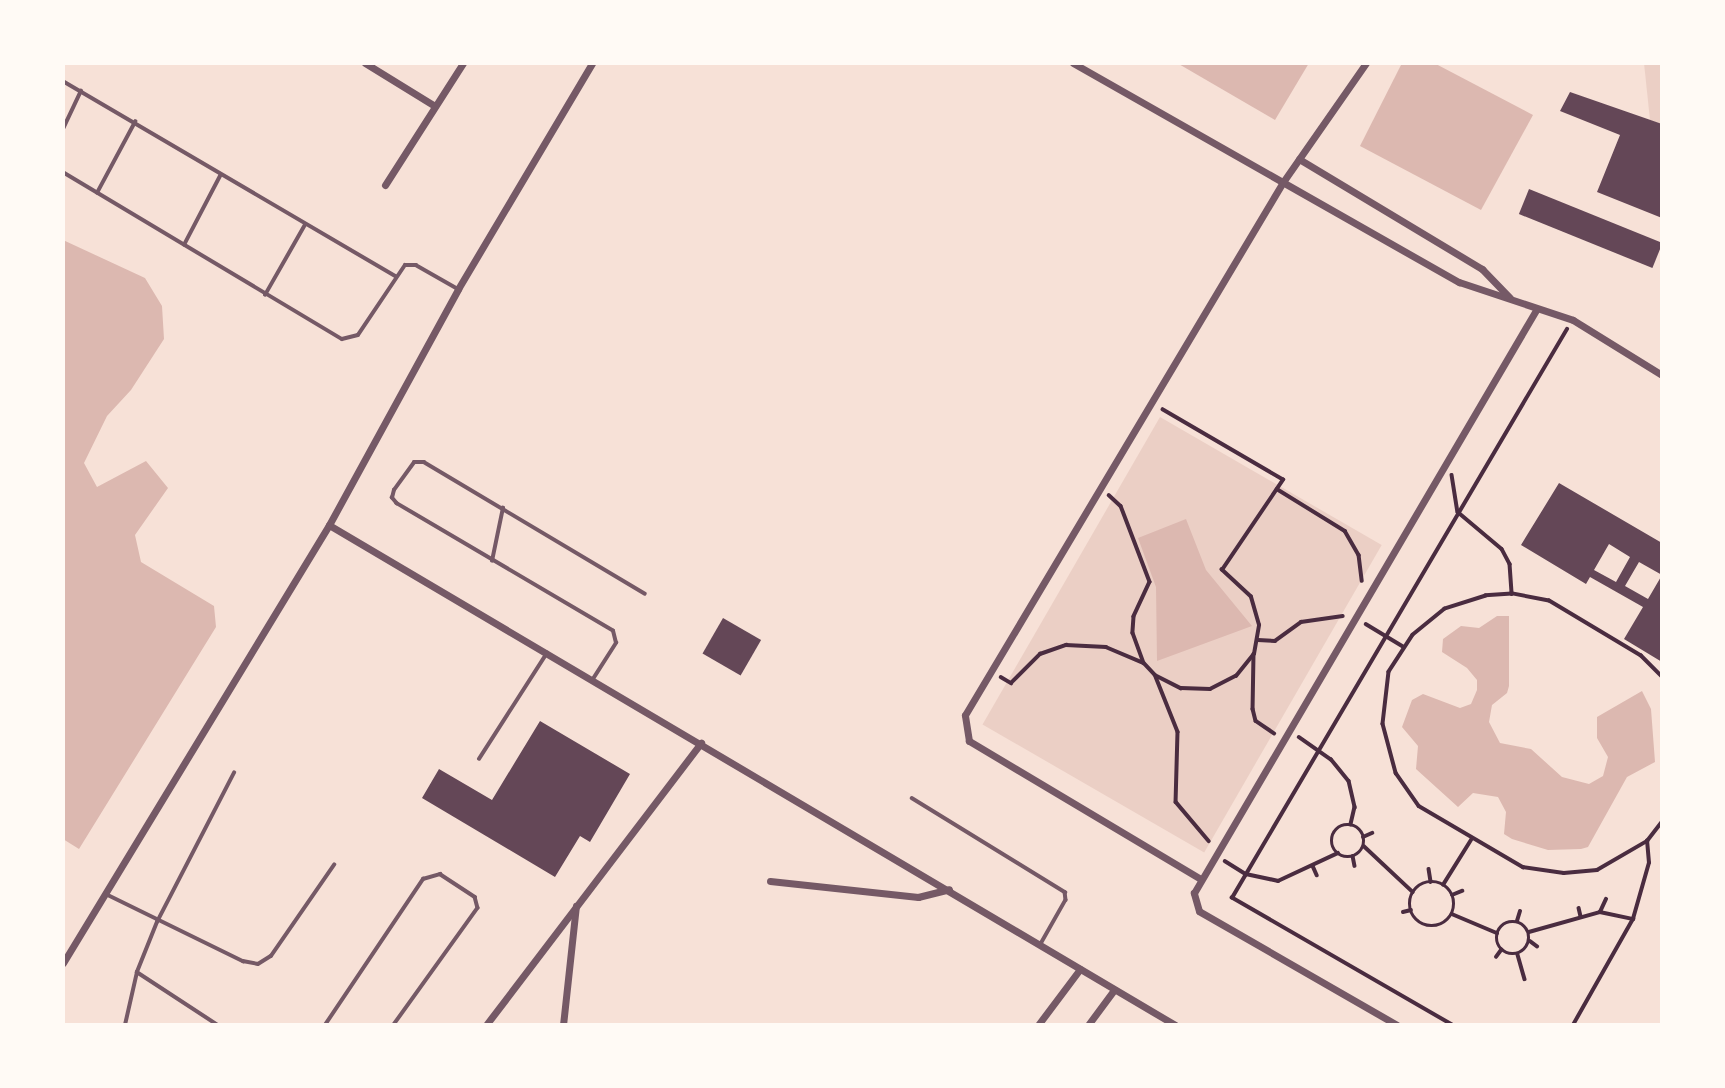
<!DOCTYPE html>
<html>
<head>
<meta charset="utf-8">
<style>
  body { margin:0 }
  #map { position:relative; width:1725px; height:1088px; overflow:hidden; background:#f7e1d7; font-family:"Roboto Condensed",sans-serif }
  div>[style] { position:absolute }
  .green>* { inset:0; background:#ebcfc5; transform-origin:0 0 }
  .water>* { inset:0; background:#dcb8b0 }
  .building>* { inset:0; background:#644757; transform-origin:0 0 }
  .path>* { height:3.5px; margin:-1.75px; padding:0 1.75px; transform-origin:1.75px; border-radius:1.75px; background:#4a2c40 }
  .path>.ring { margin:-1.75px; padding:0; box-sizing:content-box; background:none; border:3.5px solid #4a2c40; border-radius:50% }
  .service>* { height:3.5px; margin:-1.75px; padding:0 1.75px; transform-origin:1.75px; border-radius:1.75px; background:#755966 }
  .minor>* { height:7px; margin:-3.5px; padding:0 3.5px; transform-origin:3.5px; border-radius:3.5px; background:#755966 }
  span { translate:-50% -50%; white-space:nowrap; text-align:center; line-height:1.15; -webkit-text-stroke:7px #fffaf5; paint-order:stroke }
  .frame { position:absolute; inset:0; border:65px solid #fffaf5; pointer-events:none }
</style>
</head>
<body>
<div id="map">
  <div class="green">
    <i style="clip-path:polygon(1644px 63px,1662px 63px,1662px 124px,1650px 120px)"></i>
    <i style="left:1160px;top:417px;width:256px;height:355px;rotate:30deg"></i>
  </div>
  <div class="water">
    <i style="clip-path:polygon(1177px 63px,1309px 63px,1275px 120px)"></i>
    <i style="clip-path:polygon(1402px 63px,1434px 63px,1533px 115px,1481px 210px,1360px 146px)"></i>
    <i style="clip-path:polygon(63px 240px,145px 278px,162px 306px,164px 339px,131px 390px,107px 416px,84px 463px,97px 487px,146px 461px,168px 488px,135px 535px,141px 562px,214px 606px,216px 627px,79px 849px,63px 839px)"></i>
    <i style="clip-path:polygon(1186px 519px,1206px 570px,1252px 626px,1157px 661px,1156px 587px,1138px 538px)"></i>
    <i style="clip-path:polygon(1497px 616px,1509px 616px,1509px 686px,1507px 693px,1492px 705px,1489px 722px,1500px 743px,1531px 749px,1562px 777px,1589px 784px,1603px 776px,1608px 757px,1597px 738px,1597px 717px,1642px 691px,1651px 709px,1655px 762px,1627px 777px,1588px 847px,1581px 849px,1548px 850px,1512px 839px,1504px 834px,1506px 812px,1498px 797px,1473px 793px,1458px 807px,1416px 769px,1418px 746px,1402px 727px,1412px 700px,1423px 694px,1460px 708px,1471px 704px,1477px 690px,1477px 680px,1467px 668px,1442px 652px,1443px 639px,1461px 626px,1479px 628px)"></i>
  </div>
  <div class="building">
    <i style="clip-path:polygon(1570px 92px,1662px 124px,1662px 218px,1597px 192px,1620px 135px,1560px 111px)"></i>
    <i style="left:1529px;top:189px;width:144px;height:27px;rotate:22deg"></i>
    <i style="clip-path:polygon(evenodd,1559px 483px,1662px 543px,1662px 575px,1639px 562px,1625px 586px,1648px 599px,1662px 575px,1662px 662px,1624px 639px,1643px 607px,1590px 577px,1586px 584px,1521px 545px,1559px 483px,1609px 544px,1630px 557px,1616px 582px,1594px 570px,1609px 544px)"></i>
    <i style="left:723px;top:618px;width:44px;height:41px;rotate:30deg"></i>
    <i style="clip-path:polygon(540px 721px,630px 774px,590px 842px,580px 836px,555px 877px,422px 798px,439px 769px,492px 800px)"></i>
  </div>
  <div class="path">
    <i style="left:1452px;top:475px;width:37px;rotate:81deg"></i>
    <i style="left:1458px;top:512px;width:57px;rotate:40.1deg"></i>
    <i style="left:1502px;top:549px;width:17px;rotate:62deg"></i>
    <i style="left:1510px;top:564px;width:30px;rotate:86deg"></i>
    <i style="left:1277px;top:489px;width:80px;rotate:31.7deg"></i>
    <i style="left:1345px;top:531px;width:28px;rotate:60deg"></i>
    <i style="left:1359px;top:555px;width:26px;rotate:83deg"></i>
    <i style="left:1109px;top:495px;width:16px;rotate:43deg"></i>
    <i style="left:1121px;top:506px;width:81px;rotate:69.1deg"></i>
    <i style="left:1150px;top:582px;width:38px;rotate:115deg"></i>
    <i style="left:1134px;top:617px;width:16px;rotate:94deg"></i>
    <i style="left:1133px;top:633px;width:32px;rotate:70deg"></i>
    <i style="left:1144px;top:663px;width:16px;rotate:47deg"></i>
    <i style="left:1155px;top:675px;width:29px;rotate:27deg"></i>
    <i style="left:1181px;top:688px;width:29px;rotate:2deg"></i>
    <i style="left:1210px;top:689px;width:29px;rotate:-27deg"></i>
    <i style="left:1236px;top:676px;width:28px;rotate:-51deg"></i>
    <i style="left:1254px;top:654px;width:29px;rotate:-80deg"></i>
    <i style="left:1259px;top:625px;width:29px;rotate:-106deg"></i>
    <i style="left:1251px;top:597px;width:40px;rotate:-137deg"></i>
    <i style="left:1222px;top:570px;width:109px;rotate:-55.9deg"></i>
    <i style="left:1283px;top:480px;width:139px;rotate:-149.7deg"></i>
    <i style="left:1366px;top:624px;width:44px;rotate:31.2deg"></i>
    <i style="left:1258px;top:640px;width:17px;rotate:3deg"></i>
    <i style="left:1275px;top:641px;width:32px;rotate:-36deg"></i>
    <i style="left:1301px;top:622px;width:42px;rotate:-8.1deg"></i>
    <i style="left:1254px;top:654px;width:55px;rotate:91deg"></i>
    <i style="left:1253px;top:709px;width:12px;rotate:76deg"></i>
    <i style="left:1256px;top:721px;width:22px;rotate:34deg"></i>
    <i style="left:1001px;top:677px;width:12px;rotate:31deg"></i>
    <i style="left:1011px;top:683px;width:41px;rotate:-45deg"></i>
    <i style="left:1040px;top:654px;width:28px;rotate:-19deg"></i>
    <i style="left:1066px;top:645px;width:40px;rotate:2.9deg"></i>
    <i style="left:1106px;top:647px;width:39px;rotate:23deg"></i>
    <i style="left:1156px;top:677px;width:59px;rotate:68.2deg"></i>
    <i style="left:1178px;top:732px;width:70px;rotate:91.6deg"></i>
    <i style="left:1176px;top:802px;width:51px;rotate:49.8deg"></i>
    <i style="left:1662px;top:677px;width:30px;rotate:-135deg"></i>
    <i style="left:1641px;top:656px;width:107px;rotate:-149.1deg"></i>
    <i style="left:1549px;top:601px;width:38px;rotate:-169deg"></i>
    <i style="left:1512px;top:594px;width:26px;rotate:176deg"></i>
    <i style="left:1486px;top:596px;width:43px;rotate:162.4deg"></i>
    <i style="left:1445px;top:609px;width:41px;rotate:140.9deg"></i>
    <i style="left:1413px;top:635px;width:44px;rotate:123deg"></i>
    <i style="left:1389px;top:672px;width:52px;rotate:96.6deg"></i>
    <i style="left:1383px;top:724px;width:51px;rotate:75.1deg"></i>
    <i style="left:1396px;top:773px;width:40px;rotate:55.1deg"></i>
    <i style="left:1419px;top:806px;width:121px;rotate:30.4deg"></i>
    <i style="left:1523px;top:867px;width:41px;rotate:8.3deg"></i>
    <i style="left:1564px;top:873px;width:33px;rotate:-5deg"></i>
    <i style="left:1597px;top:870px;width:58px;rotate:-30.1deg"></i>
    <i style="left:1647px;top:841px;width:24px;rotate:-52deg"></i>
    <i style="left:1299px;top:737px;width:39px;rotate:35deg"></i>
    <i style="left:1331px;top:759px;width:28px;rotate:51deg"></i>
    <i style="left:1349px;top:781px;width:27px;rotate:77deg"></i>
    <i style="left:1355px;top:807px;width:18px;rotate:103deg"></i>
    <i class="ring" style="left:1332px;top:825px;width:28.5px;height:28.5px"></i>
    <i style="left:1363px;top:837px;width:10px;rotate:-24deg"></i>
    <i style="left:1364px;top:846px;width:67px;rotate:43.2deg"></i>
    <i style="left:1353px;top:856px;width:10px;rotate:79deg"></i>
    <i style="left:1225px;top:861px;width:25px;rotate:32deg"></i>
    <i style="left:1246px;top:874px;width:33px;rotate:12deg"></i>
    <i style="left:1278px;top:881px;width:66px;rotate:-25deg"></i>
    <i style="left:1313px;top:866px;width:10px;rotate:66deg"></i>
    <i style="left:1429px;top:869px;width:13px;rotate:81deg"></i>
    <i class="ring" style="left:1410px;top:882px;width:40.5px;height:40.5px"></i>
    <i style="left:1443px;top:885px;width:53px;rotate:-58.1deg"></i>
    <i style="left:1452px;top:895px;width:11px;rotate:-22deg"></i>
    <i style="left:1579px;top:908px;width:9px;rotate:77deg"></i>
    <i style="left:1403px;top:912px;width:8px;rotate:-14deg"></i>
    <i style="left:1600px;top:912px;width:14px;rotate:-65deg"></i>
    <i style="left:1452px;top:914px;width:49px;rotate:22.9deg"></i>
    <i style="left:1517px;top:921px;width:10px;rotate:-73deg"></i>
    <i class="ring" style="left:1497px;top:922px;width:28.5px;height:28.5px"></i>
    <i style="left:1529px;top:932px;width:74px;rotate:-15.7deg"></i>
    <i style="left:1600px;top:912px;width:34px;rotate:12deg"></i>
    <i style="left:1530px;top:941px;width:9px;rotate:36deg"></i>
    <i style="left:1518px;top:955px;width:25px;rotate:74deg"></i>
    <i style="left:1496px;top:957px;width:9px;rotate:-54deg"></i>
    <i style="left:1452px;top:1025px;width:254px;rotate:-150deg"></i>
    <i style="left:1232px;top:898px;width:660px;rotate:-59.51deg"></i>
    <i style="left:1573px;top:1025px;width:122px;rotate:-60.5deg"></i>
    <i style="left:1633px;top:919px;width:58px;rotate:-74.1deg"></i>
    <i style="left:1649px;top:863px;width:22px;rotate:-95deg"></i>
  </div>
  <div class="service">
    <i style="left:63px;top:81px;width:386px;rotate:30.4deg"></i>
    <i style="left:63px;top:129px;width:42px;rotate:-64.7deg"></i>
    <i style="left:63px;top:172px;width:325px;rotate:30.9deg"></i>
    <i style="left:342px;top:339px;width:16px;rotate:-14deg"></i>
    <i style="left:358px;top:335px;width:84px;rotate:-56.1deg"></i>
    <i style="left:405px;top:265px;width:11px"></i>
    <i style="left:416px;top:265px;width:48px;rotate:29.7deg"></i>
    <i style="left:97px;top:193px;width:81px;rotate:-61.8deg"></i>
    <i style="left:184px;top:245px;width:78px;rotate:-62.4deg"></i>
    <i style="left:265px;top:295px;width:81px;rotate:-60.3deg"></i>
    <i style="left:492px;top:561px;width:54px;rotate:-78.3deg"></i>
    <i style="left:593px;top:679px;width:43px;rotate:-57.4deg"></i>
    <i style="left:616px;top:643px;width:12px;rotate:-104deg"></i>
    <i style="left:613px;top:631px;width:251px;rotate:-149.5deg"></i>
    <i style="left:397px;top:504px;width:8px;rotate:-130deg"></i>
    <i style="left:392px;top:498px;width:8px;rotate:-76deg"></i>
    <i style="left:394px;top:490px;width:34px;rotate:-54deg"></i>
    <i style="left:414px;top:462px;width:10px"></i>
    <i style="left:424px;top:462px;width:257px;rotate:30.8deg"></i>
    <i style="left:479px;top:759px;width:126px;rotate:-57.3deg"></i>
    <i style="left:912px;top:798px;width:180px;rotate:31.6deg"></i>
    <i style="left:1065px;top:892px;width:8px;rotate:83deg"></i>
    <i style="left:1066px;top:900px;width:51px;rotate:119.6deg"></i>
    <i style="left:106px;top:894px;width:153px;rotate:26.1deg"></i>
    <i style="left:243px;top:961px;width:15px;rotate:11deg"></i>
    <i style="left:258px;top:964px;width:15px;rotate:-32deg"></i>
    <i style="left:271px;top:956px;width:111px;rotate:-55.3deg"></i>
    <i style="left:137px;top:972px;width:97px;rotate:33.2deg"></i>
    <i style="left:125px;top:1025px;width:54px;rotate:-77.2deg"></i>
    <i style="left:137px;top:972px;width:54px;rotate:-68.2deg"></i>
    <i style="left:157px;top:922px;width:168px;rotate:-62.7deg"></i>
    <i style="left:325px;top:1025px;width:176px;rotate:-56.1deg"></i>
    <i style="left:423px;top:879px;width:18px;rotate:-16deg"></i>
    <i style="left:440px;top:874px;width:42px;rotate:33.3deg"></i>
    <i style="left:475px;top:897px;width:11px;rotate:75deg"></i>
    <i style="left:478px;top:908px;width:144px;rotate:125.7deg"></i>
  </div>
  <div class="minor">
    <i style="left:365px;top:63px;width:82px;rotate:31.6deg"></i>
    <i style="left:1073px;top:63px;width:444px;rotate:29.6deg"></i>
    <i style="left:1459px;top:282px;width:120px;rotate:18.4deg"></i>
    <i style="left:1573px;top:320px;width:105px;rotate:31.7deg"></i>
    <i style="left:1299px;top:159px;width:214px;rotate:31deg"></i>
    <i style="left:1482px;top:269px;width:40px;rotate:46deg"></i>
    <i style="left:385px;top:185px;width:145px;rotate:-57.4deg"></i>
    <i style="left:329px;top:525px;width:983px;rotate:30.58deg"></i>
    <i style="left:1199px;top:878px;width:268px;rotate:-149.2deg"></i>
    <i style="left:969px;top:741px;width:26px;rotate:-99deg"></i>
    <i style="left:965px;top:715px;width:621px;rotate:-59.18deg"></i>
    <i style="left:1283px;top:182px;width:145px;rotate:-55.1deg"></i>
    <i style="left:770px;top:881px;width:149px;rotate:6.2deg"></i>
    <i style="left:918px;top:897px;width:32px;rotate:-14deg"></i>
    <i style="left:63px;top:963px;width:512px;rotate:-58.73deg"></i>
    <i style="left:329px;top:525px;width:269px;rotate:-61.3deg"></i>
    <i style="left:458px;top:289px;width:263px;rotate:-59.3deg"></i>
    <i style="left:486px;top:1025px;width:355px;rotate:-52.7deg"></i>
    <i style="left:563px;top:1025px;width:120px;rotate:-83.8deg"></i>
    <i style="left:1038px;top:1025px;width:70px;rotate:-53.1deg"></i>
    <i style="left:1088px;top:1025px;width:44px;rotate:-53.4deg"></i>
    <i style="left:1397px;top:1025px;width:228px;rotate:-150.1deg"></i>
    <i style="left:1199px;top:911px;width:19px;rotate:-106deg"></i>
    <i style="left:1194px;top:893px;width:676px;rotate:-59.6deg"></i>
  </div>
  <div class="frame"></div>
</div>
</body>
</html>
